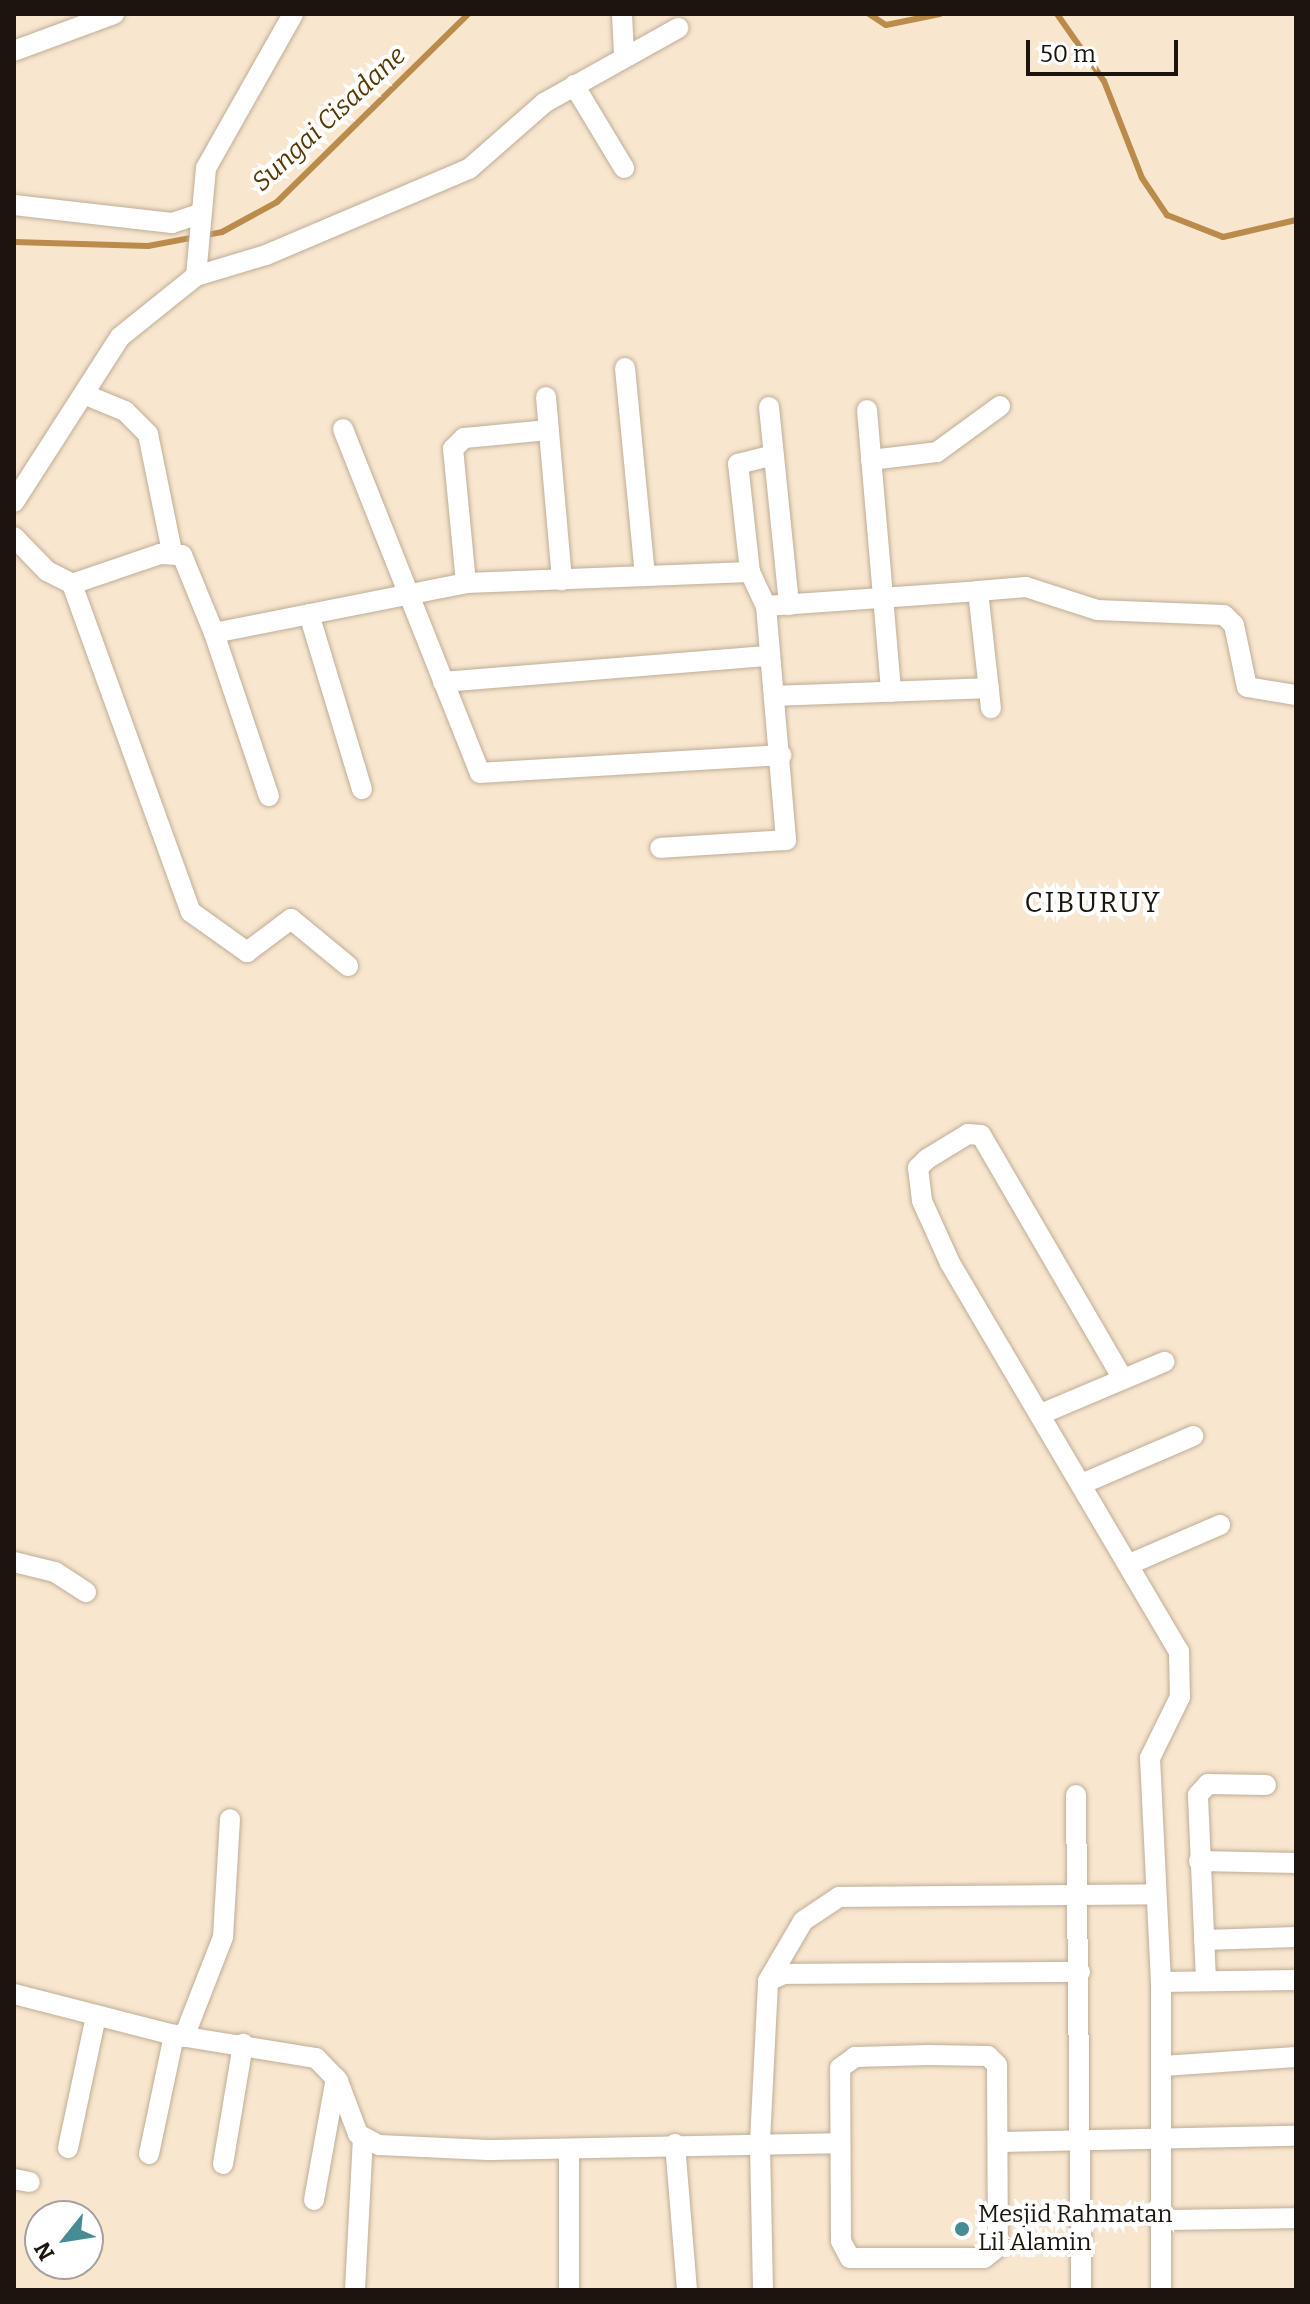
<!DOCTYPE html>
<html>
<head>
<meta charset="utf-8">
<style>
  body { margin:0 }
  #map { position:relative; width:1310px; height:2304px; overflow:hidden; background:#f9e6cf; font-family:Bitter,serif }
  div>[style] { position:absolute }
  .stream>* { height:6px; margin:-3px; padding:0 3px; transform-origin:3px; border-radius:3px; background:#ba8b4b }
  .roads { filter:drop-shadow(0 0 2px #bfad97) drop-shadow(0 0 2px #bfad97) }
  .street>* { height:20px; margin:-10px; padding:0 10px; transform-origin:10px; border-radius:10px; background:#fff }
  .dots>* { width:22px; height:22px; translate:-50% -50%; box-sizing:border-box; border:4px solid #fff; border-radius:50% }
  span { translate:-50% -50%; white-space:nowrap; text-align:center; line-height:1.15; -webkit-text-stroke:8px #fff; paint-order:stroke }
  .poi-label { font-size:24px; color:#1b150d }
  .left { translate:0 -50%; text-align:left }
  .water-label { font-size:26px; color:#583802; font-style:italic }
  .quarter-label { font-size:28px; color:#1b150d; letter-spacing:2px }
  .frame { position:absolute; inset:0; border:16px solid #1b150d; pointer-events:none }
  .north { position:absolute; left:24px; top:2200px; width:80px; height:80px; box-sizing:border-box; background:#fff; border:2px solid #a4a19e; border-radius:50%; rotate:240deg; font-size:22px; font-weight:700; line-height:32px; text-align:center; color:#1b150d }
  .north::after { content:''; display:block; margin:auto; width:28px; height:36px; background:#458d92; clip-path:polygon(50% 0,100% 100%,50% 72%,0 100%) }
  .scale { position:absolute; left:1026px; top:40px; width:152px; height:36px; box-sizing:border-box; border:4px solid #1b150d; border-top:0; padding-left:10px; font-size:24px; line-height:28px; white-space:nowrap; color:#1b150d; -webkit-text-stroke:6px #fff; paint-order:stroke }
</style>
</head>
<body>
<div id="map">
  <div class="stream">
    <i style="left:869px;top:14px;width:20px;rotate:33deg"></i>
    <i style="left:886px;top:25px;width:55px;rotate:-11.5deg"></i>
    <i style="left:1057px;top:14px;width:82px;rotate:55deg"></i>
    <i style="left:1104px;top:81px;width:104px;rotate:68.6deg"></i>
    <i style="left:1142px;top:178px;width:45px;rotate:56deg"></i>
    <i style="left:1167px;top:215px;width:60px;rotate:21.4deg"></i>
    <i style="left:1223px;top:237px;width:75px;rotate:-13.1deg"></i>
    <i style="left:14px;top:242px;width:134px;rotate:1.7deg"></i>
    <i style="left:148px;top:246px;width:75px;rotate:-10.7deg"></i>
    <i style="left:222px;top:232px;width:63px;rotate:-28.6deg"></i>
    <i style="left:277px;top:202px;width:268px;rotate:-44.5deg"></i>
  </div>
  <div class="roads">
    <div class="street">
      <i style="left:622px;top:14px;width:41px;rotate:87.2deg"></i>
      <i style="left:14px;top:51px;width:107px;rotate:-20.3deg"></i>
      <i style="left:574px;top:85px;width:97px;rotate:58.9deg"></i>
      <i style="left:14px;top:205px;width:159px;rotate:6.5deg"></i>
      <i style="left:172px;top:223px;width:28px;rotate:-18deg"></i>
      <i style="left:196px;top:276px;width:73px;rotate:-16.7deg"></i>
      <i style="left:266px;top:255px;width:220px;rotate:-23deg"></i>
      <i style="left:469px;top:169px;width:100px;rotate:-41.3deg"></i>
      <i style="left:544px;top:103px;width:154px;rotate:-29.2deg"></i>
      <i style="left:625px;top:368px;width:209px;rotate:84.5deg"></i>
      <i style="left:86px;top:395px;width:42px;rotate:22.3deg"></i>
      <i style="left:125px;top:411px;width:33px;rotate:45deg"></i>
      <i style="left:148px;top:434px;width:120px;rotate:78.5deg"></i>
      <i style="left:546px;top:397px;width:184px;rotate:85deg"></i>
      <i style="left:769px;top:407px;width:199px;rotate:84.2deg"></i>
      <i style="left:867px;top:410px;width:283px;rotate:85.1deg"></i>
      <i style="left:343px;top:429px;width:370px;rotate:68.3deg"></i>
      <i style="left:480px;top:773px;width:302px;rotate:-3.4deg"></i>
      <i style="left:871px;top:460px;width:66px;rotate:-6.9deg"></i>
      <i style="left:937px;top:452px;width:78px;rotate:-36.1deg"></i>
      <i style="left:14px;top:502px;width:196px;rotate:-57.3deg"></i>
      <i style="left:120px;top:337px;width:97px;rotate:-38.8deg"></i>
      <i style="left:196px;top:276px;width:108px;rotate:-84.7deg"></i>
      <i style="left:206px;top:168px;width:177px;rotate:-60.5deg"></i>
      <i style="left:14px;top:537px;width:47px;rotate:45.9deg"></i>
      <i style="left:47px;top:571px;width:28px;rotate:27deg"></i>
      <i style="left:72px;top:584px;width:93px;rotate:-18.8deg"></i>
      <i style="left:160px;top:554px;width:22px;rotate:3deg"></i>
      <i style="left:182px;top:555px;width:84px;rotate:67.7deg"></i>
      <i style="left:214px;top:633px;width:257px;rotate:-11.2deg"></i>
      <i style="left:466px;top:583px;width:284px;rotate:-2.2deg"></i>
      <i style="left:750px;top:572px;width:38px;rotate:65deg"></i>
      <i style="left:766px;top:606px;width:235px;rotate:85.1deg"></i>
      <i style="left:786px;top:840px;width:126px;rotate:176.4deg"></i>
      <i style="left:750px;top:572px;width:109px;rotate:-96.3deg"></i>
      <i style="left:738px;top:464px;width:37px;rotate:-14deg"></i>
      <i style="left:466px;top:583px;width:135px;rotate:-95.5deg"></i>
      <i style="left:453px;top:449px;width:16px;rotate:-45deg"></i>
      <i style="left:464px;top:438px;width:85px;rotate:-5.4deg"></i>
      <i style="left:72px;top:584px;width:349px;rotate:70.1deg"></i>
      <i style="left:191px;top:912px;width:69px;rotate:35.5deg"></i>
      <i style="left:247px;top:952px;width:55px;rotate:-36.9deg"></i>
      <i style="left:291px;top:919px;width:74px;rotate:39.5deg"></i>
      <i style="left:978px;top:591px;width:48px;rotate:-4.8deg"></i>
      <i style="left:1026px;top:587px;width:75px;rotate:17.9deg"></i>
      <i style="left:1097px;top:610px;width:127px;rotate:2.3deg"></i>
      <i style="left:1224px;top:615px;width:14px;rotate:45deg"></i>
      <i style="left:1234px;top:625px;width:63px;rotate:78.2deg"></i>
      <i style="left:1247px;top:687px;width:50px;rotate:9.3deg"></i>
      <i style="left:766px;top:606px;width:213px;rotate:-4deg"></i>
      <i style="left:978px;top:591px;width:118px;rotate:83.7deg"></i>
      <i style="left:309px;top:614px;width:183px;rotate:73.2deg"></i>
      <i style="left:214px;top:633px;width:172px;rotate:71.4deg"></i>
      <i style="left:443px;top:682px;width:327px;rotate:-4.6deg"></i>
      <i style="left:775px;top:696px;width:214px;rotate:-2.1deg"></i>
      <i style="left:1123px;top:1379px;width:282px;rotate:-120.2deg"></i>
      <i style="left:981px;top:1135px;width:13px;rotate:-176deg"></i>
      <i style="left:968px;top:1134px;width:48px;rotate:148.6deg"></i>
      <i style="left:927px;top:1159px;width:13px;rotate:135deg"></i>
      <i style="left:918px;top:1168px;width:33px;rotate:83deg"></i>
      <i style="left:922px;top:1201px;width:68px;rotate:65.7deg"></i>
      <i style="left:950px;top:1263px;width:451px;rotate:59.5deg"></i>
      <i style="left:1179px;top:1651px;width:46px;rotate:88.8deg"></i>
      <i style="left:1180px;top:1697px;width:68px;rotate:116.2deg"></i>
      <i style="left:1150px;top:1758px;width:224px;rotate:87.2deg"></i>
      <i style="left:1161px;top:1982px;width:308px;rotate:90deg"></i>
      <i style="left:1041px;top:1414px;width:134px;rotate:-22.9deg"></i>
      <i style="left:1084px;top:1483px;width:119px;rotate:-23.3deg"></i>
      <i style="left:14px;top:1562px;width:42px;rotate:13.7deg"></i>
      <i style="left:55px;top:1572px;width:37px;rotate:33deg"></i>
      <i style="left:1132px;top:1563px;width:96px;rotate:-23.4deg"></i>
      <i style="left:1076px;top:1795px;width:495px;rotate:89.4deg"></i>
      <i style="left:1199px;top:1861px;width:97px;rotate:1.2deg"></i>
      <i style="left:1204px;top:1940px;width:92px;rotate:-1.9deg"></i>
      <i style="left:1206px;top:1980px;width:185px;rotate:-92.5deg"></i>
      <i style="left:1198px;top:1795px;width:15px;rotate:-48deg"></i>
      <i style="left:1208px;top:1784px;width:58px;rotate:1deg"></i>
      <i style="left:768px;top:1981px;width:69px;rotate:-59.7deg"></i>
      <i style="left:803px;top:1921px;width:43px;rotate:-33.7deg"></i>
      <i style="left:839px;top:1897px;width:317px;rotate:-0.5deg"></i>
      <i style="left:1161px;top:1982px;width:135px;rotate:-0.8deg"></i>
      <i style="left:14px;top:1994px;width:165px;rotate:14.4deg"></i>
      <i style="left:174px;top:2035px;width:144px;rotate:9.2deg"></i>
      <i style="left:316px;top:2058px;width:32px;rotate:46deg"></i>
      <i style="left:338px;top:2081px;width:57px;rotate:69.3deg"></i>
      <i style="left:358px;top:2134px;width:24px;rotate:28deg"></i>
      <i style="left:379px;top:2145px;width:109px;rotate:2.6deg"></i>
      <i style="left:488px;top:2150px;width:351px;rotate:-1.1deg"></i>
      <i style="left:184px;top:2037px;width:107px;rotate:-68.7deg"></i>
      <i style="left:223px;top:1937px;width:118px;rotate:-86.6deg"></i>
      <i style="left:929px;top:2055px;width:59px;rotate:1deg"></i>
      <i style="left:988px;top:2056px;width:13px;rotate:45deg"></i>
      <i style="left:997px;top:2065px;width:182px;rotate:89.7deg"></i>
      <i style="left:998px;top:2247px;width:18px;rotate:142deg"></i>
      <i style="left:984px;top:2258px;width:134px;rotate:180deg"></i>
      <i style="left:850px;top:2258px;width:19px;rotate:-118deg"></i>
      <i style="left:841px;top:2241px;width:173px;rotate:-90.3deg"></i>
      <i style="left:840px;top:2068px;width:19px;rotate:-36deg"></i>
      <i style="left:855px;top:2057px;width:74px;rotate:-1.5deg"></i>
      <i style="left:1163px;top:2066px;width:133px;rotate:-3.9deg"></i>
      <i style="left:1000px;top:2142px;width:296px;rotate:-1.2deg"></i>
      <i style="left:675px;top:2144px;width:146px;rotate:85.3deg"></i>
      <i style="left:68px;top:2148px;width:135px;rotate:-78deg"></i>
      <i style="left:149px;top:2154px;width:122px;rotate:-78.1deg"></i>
      <i style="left:223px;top:2164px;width:122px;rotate:-80.5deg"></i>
      <i style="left:14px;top:2179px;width:16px;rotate:11deg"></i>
      <i style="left:314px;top:2200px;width:124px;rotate:-79.8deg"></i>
      <i style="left:1159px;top:2220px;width:137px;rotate:-0.8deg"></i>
      <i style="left:355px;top:2290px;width:151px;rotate:-87deg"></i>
      <i style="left:569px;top:2290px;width:141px;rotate:-90deg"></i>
      <i style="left:763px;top:2290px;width:149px;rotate:-91.2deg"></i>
      <i style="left:760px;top:2141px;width:160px;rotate:-87.1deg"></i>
      <i style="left:768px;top:1981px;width:17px;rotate:-24deg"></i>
      <i style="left:784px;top:1974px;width:296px;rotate:-0.4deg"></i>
    </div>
  </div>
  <div class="dots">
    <i style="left:962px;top:2229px;background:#458d92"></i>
  </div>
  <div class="poi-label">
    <span class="left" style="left:978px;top:2229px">Mesjid Rahmatan<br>Lil Alamin</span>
  </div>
  <div class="water-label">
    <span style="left:329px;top:119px;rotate:-43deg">Sungai Cisadane</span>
  </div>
  <div class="quarter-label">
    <span style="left:1093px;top:903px">CIBURUY</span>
  </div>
  <div class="frame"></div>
  <div class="north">N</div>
  <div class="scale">50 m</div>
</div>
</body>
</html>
